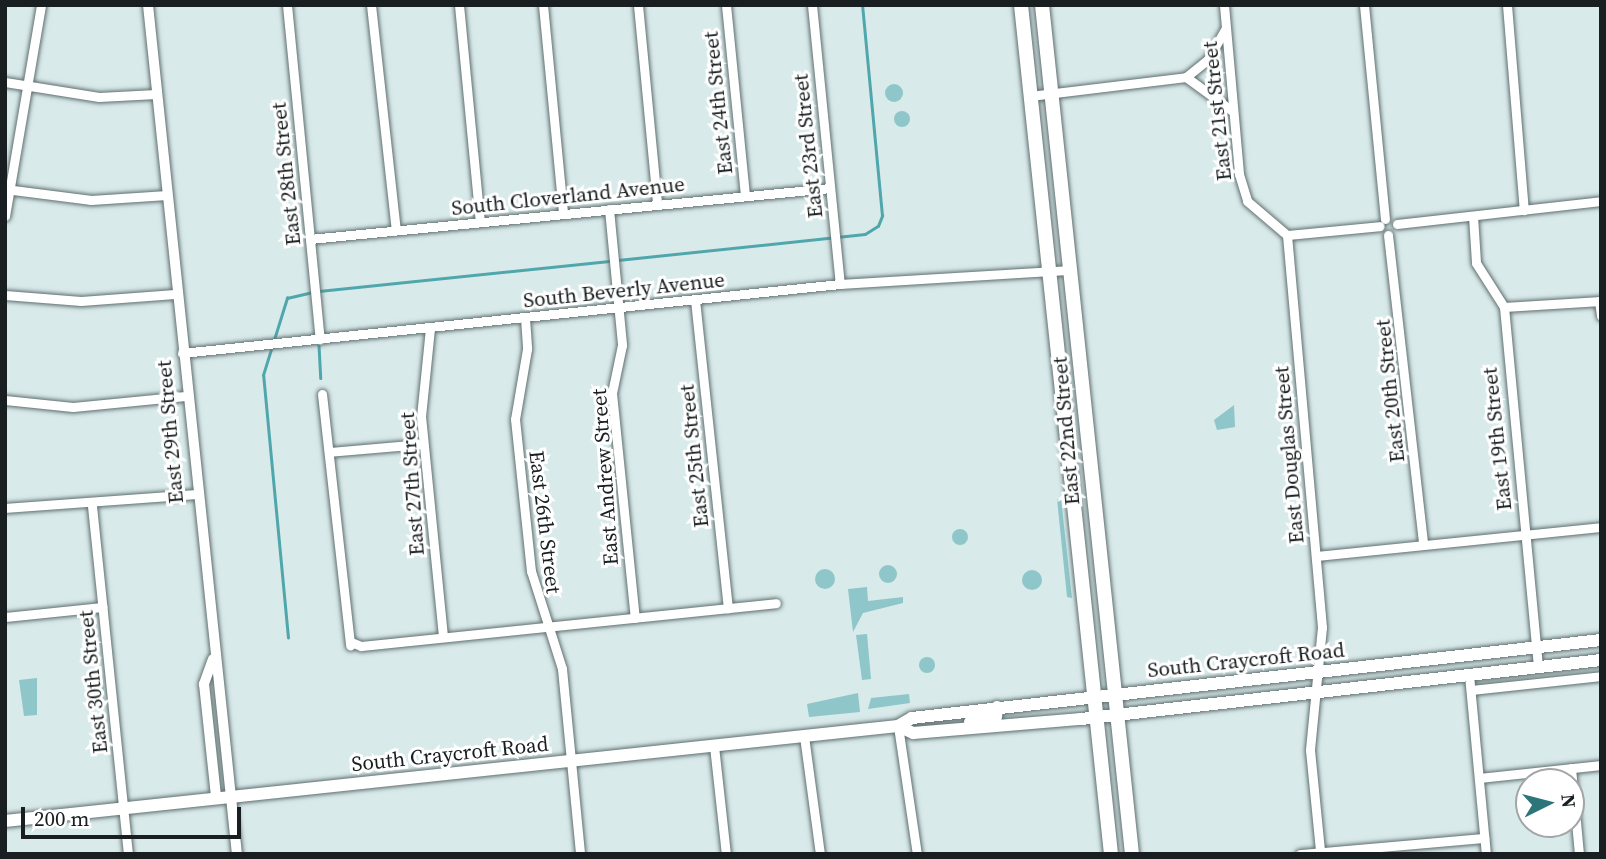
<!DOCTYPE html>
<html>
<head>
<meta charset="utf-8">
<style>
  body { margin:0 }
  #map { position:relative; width:1606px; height:859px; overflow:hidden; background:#d9eaeb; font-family:"Source Serif 4",serif }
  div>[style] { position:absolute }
  .green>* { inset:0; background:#8ec6c9 }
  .round { border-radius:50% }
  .stream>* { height:2.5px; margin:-1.25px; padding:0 1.25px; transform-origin:1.25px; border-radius:1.25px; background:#4fa7ac }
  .roads { filter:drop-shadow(0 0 2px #606f6f) drop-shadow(0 0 2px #606f6f) }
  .minor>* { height:9px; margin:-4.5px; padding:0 4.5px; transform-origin:4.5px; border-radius:4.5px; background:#fff }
  .tertiary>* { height:10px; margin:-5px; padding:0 5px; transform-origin:5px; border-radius:5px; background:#fff }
  .secondary>* { height:12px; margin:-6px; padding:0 6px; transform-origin:6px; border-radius:6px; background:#fff }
  .primary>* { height:14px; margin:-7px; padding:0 7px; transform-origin:7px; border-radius:7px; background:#fff }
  span { translate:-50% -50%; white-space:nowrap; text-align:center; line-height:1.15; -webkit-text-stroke:6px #fff; paint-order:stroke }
  .street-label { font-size:21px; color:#191f20 }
  .frame { position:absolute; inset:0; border:7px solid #191f20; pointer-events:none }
  .north { position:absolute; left:1515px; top:768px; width:70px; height:70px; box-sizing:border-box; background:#fff; border:2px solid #a3a5a6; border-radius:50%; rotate:84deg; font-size:19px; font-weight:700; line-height:28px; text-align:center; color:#191f20 }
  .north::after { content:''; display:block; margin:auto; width:24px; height:32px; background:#2c767a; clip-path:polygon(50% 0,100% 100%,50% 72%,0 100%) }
  .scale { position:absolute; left:21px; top:807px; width:220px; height:32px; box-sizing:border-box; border:4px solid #191f20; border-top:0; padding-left:9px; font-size:21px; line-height:24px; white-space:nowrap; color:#191f20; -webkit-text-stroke:5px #fff; paint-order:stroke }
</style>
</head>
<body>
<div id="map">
  <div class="green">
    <i class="round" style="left:885px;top:84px;width:18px;height:18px"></i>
    <i class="round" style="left:894px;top:111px;width:16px;height:16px"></i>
    <i style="clip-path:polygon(1234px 405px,1235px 427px,1217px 430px,1214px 420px)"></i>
    <i style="clip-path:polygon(1057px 499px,1061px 499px,1072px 598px,1067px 597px)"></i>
    <i class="round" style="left:952px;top:529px;width:16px;height:16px"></i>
    <i class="round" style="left:879px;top:565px;width:18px;height:18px"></i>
    <i class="round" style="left:815px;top:569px;width:20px;height:20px"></i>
    <i class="round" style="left:1022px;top:570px;width:20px;height:20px"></i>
    <i style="clip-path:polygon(867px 587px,868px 601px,903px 597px,903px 603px,863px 613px,853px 632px,848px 589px)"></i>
    <i style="clip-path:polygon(867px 634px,871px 679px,862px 680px,856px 635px)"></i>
    <i class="round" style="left:919px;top:657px;width:16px;height:16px"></i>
    <i style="clip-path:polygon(91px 675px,103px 675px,105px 708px,89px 709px,95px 703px)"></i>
    <i style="clip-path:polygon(37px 678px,37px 715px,24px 716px,19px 680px)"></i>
    <i style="clip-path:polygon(858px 693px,860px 712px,809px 717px,807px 704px)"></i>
    <i style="clip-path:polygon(909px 694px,910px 703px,868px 709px,871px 698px)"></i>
  </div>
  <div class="stream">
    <i style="left:618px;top:260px;width:248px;rotate:-6deg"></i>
    <i style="left:865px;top:234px;width:15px;rotate:-32deg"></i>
    <i style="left:878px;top:226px;width:11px;rotate:-68deg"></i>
    <i style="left:882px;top:216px;width:212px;rotate:-95.4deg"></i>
    <i style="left:319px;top:291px;width:294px;rotate:-5.9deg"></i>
    <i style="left:319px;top:345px;width:33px;rotate:87deg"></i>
    <i style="left:288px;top:638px;width:264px;rotate:-95.4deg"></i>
    <i style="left:263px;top:375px;width:81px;rotate:-72.7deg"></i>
    <i style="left:287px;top:298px;width:26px;rotate:-13deg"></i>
  </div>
  <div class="roads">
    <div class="minor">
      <i style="left:287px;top:5px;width:336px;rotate:84.4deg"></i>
      <i style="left:371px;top:5px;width:226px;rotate:83.7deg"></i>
      <i style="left:459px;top:5px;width:218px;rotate:84.5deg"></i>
      <i style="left:543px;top:5px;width:209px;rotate:84.5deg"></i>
      <i style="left:638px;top:5px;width:200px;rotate:84.5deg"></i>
      <i style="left:726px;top:5px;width:192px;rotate:84.3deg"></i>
      <i style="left:812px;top:5px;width:280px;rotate:84.3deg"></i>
      <i style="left:1224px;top:5px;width:170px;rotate:84.9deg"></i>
      <i style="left:1239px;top:174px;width:28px;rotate:73deg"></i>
      <i style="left:1247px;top:201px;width:52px;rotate:40.4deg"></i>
      <i style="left:1364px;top:5px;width:215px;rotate:84.4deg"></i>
      <i style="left:1507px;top:5px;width:206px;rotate:85.3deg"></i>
      <i style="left:1186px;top:77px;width:28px;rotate:-39deg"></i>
      <i style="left:1208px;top:59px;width:34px;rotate:-60deg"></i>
      <i style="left:5px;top:82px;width:95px;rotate:9.1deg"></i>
      <i style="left:99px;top:97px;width:57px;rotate:-3deg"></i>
      <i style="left:1030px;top:96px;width:157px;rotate:-6.9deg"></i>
      <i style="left:1186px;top:77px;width:56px;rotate:36.3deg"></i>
      <i style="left:5px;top:189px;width:87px;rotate:7.3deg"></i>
      <i style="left:91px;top:200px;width:76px;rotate:-3.8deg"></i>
      <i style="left:609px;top:209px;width:137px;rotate:84.5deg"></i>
      <i style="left:622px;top:345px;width:49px;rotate:101.8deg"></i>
      <i style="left:612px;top:393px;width:226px;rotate:84.2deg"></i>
      <i style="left:5px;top:216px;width:214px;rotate:-80.3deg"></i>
      <i style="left:1473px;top:216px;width:47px;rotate:86.3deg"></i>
      <i style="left:1476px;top:263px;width:52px;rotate:57.5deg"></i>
      <i style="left:1504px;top:307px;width:362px;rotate:84.6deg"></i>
      <i style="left:1397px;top:224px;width:205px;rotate:-6.4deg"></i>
      <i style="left:1287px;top:235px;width:394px;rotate:84.9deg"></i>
      <i style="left:1322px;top:627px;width:124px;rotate:95.6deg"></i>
      <i style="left:1310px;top:750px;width:100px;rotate:84.3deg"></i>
      <i style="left:1287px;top:235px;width:93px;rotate:-5.5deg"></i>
      <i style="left:1388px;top:235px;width:311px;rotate:83.5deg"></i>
      <i style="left:310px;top:239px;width:522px;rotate:-5.6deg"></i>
      <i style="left:5px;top:295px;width:76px;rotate:4.5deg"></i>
      <i style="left:81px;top:301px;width:94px;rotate:-4.3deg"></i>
      <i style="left:695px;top:300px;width:310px;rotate:83.9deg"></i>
      <i style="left:1599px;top:301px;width:15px;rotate:82deg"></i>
      <i style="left:1504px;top:307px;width:97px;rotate:-3.5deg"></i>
      <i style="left:525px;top:318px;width:31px;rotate:86deg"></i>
      <i style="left:527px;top:349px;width:71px;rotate:99.7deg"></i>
      <i style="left:515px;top:419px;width:153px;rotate:84deg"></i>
      <i style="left:531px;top:571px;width:103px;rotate:72.4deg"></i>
      <i style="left:562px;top:669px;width:186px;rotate:84.4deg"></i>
      <i style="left:430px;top:328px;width:88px;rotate:95.8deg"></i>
      <i style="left:421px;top:416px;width:222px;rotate:84.3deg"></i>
      <i style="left:182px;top:353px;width:662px;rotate:-5.99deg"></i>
      <i style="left:840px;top:284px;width:231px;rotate:-3.5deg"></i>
      <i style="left:322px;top:394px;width:253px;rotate:83.6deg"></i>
      <i style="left:5px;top:400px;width:68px;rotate:5.9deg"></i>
      <i style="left:73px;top:407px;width:113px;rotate:-5.6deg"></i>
      <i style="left:329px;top:452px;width:94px;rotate:-4.9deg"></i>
      <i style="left:92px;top:506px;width:350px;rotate:84.1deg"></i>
      <i style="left:5px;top:508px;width:191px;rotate:-4.2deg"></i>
      <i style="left:1316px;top:556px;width:286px;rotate:-5.8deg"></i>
      <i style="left:5px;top:617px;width:98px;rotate:-5.9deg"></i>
      <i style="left:351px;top:642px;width:11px;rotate:22deg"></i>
      <i style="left:361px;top:646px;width:417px;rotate:-5.9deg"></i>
      <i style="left:1469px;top:675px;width:180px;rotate:84.6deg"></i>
      <i style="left:1471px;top:690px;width:131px;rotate:-6.1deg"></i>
      <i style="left:898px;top:726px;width:129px;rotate:81.6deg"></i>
      <i style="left:804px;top:736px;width:119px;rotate:82.3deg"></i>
      <i style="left:714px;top:746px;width:109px;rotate:83.7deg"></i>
      <i style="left:1571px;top:768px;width:86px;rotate:84.7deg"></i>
      <i style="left:1479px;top:778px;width:123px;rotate:-6.1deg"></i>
      <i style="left:1300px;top:854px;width:185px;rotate:-5deg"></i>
    </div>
    <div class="tertiary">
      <i style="left:148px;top:5px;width:854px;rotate:84.02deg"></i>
      <i style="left:213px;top:659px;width:27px;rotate:110deg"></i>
      <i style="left:204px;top:684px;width:114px;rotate:83.9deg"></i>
    </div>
    <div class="secondary">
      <i style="left:970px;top:722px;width:26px;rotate:-11deg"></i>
      <i style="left:996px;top:717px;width:10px;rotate:-84deg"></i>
      <i style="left:898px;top:726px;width:17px;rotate:25deg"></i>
      <i style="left:913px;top:733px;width:169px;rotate:-4.8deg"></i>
      <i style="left:1081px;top:719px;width:523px;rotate:-6.47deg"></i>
      <i style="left:5px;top:821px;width:898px;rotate:-6.07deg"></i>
      <i style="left:898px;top:726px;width:16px;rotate:-30deg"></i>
      <i style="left:912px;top:718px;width:693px;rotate:-6.46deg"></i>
    </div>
    <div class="primary">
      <i style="left:1021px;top:5px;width:854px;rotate:83.95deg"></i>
      <i style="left:1042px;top:5px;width:854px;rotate:83.95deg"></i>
    </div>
  </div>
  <div class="street-label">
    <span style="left:718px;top:103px;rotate:-96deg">East 24th Street</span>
    <span style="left:1217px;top:111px;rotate:-96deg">East 21st Street</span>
    <span style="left:808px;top:146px;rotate:-96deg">East 23rd Street</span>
    <span style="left:286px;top:174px;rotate:-96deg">East 28th Street</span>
    <span style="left:568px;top:196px;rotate:-6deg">South Cloverland Avenue</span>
    <span style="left:624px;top:290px;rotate:-6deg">South Beverly Avenue</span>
    <span style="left:1390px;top:391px;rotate:-96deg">East 20th Street</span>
    <span style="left:1066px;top:431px;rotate:-95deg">East 22nd Street</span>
    <span style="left:170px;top:432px;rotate:-95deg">East 29th Street</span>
    <span style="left:1497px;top:439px;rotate:-96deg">East 19th Street</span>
    <span style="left:1289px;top:455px;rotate:-95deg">East Douglas Street</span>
    <span style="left:694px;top:456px;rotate:-96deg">East 25th Street</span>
    <span style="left:605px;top:477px;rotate:-94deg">East Andrew Street</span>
    <span style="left:412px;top:484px;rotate:-94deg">East 27th Street</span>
    <span style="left:545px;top:522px;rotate:83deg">East 26th Street</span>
    <span style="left:1246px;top:660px;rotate:-6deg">South Craycroft Road</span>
    <span style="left:93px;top:682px;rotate:-96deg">East 30th Street</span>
    <span style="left:450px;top:754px;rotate:-6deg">South Craycroft Road</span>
  </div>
  <div class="frame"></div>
  <div class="north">N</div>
  <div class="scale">200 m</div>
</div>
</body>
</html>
